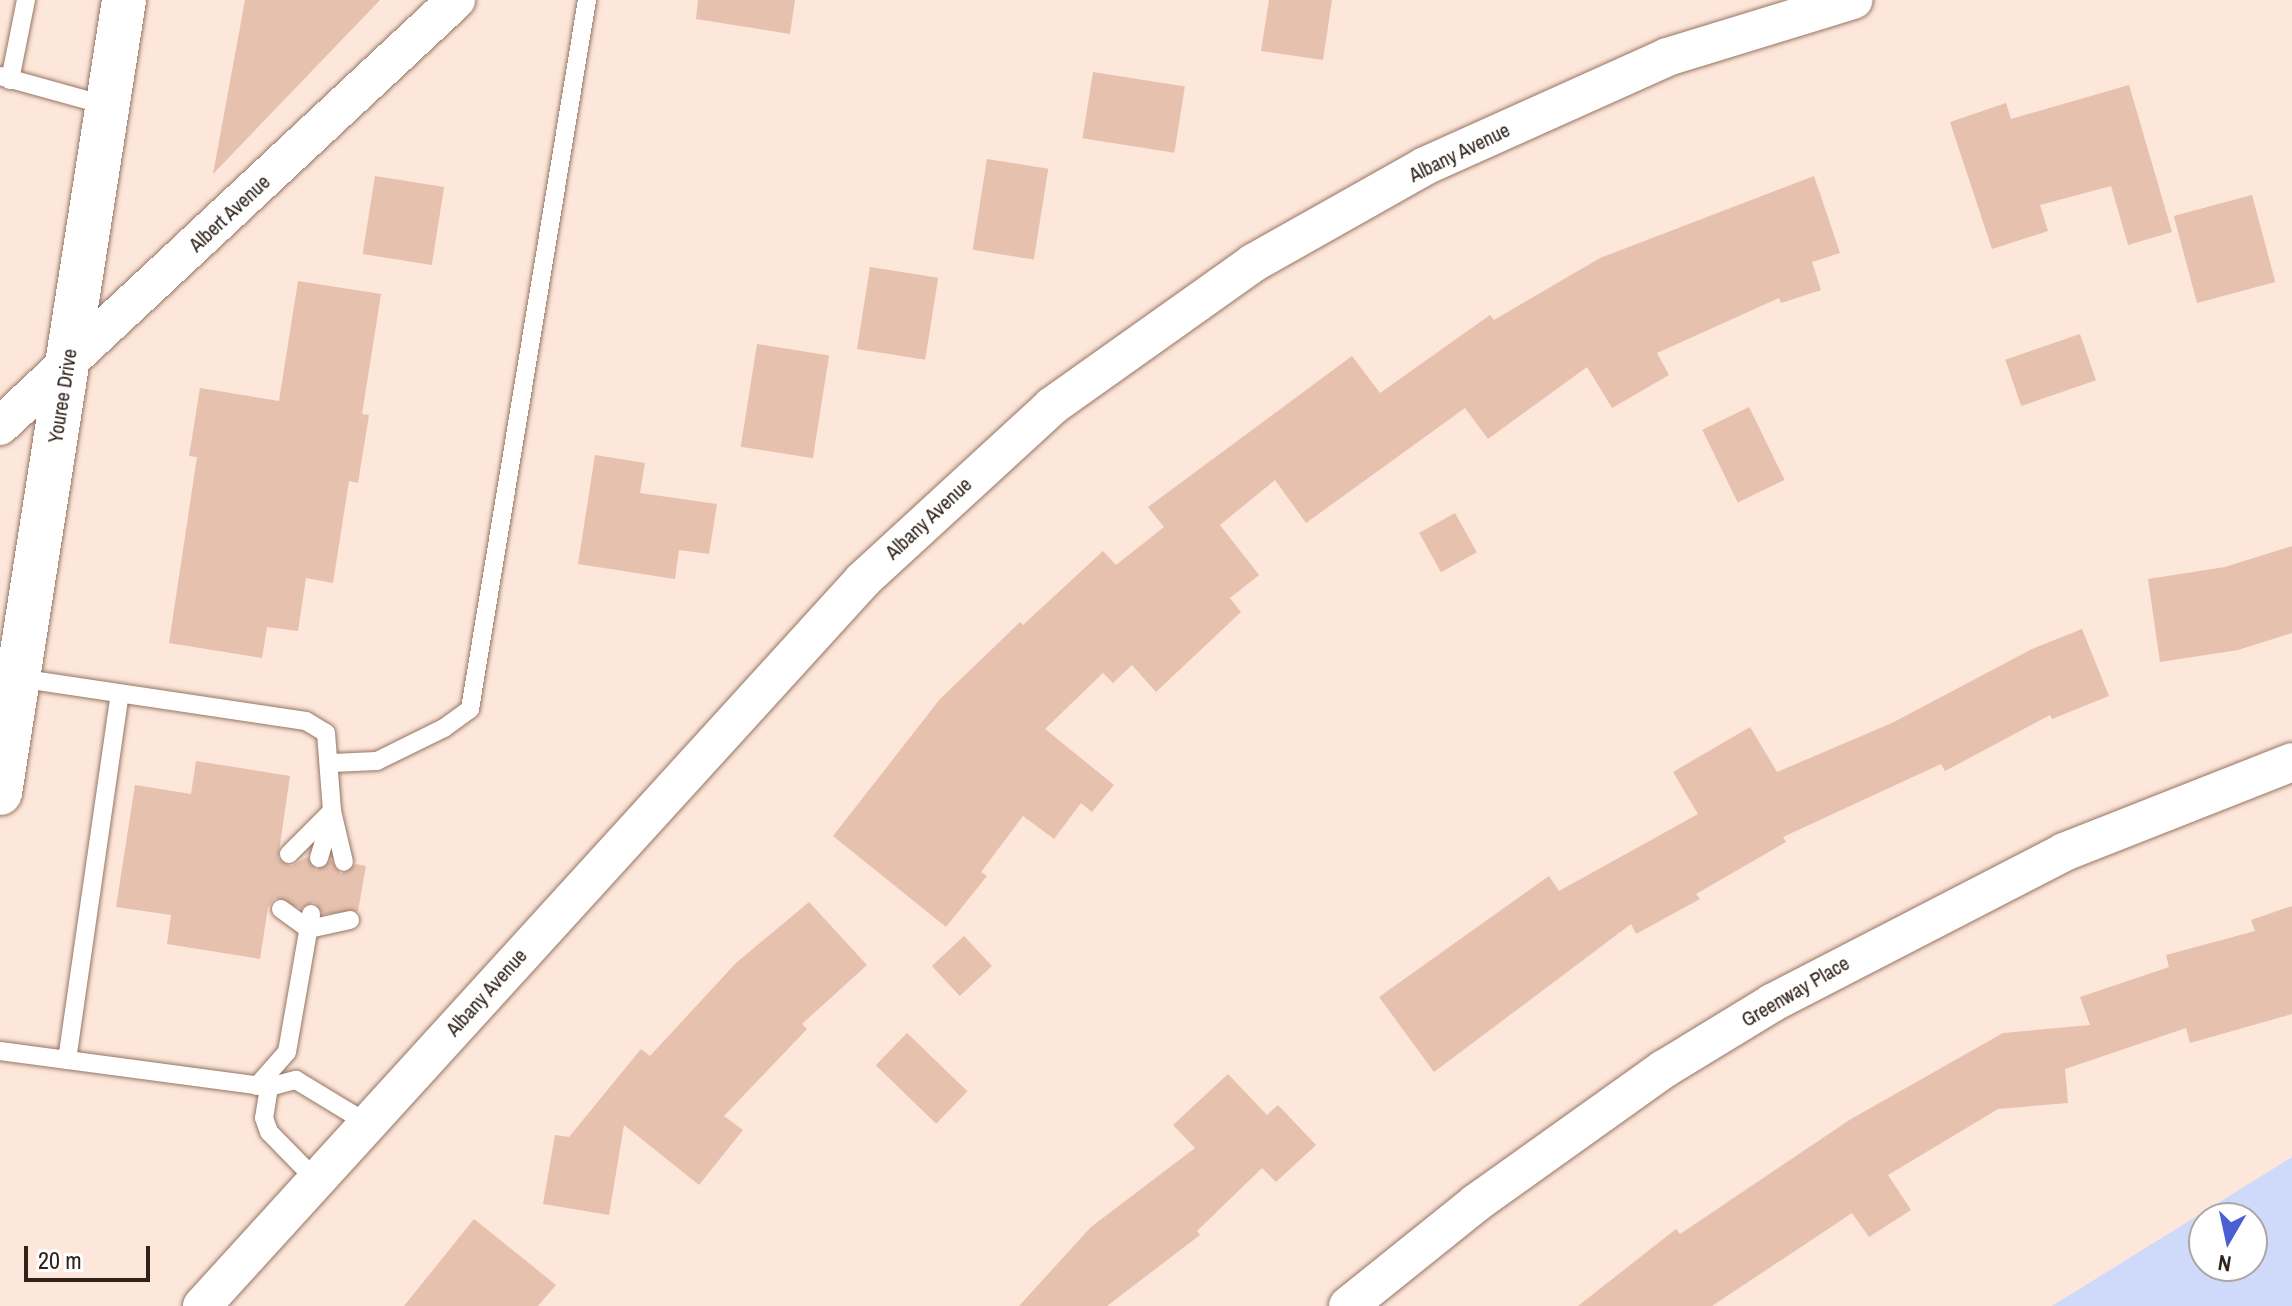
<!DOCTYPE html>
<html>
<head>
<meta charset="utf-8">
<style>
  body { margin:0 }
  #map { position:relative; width:2292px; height:1306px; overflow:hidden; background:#fde6da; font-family:"Archivo Narrow",sans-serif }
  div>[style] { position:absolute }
  .green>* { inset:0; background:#cfdafb }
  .building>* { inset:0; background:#e6c1ae; transform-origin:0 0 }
  .roads { filter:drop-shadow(0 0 2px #967563) drop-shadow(0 0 2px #967563) }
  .service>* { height:18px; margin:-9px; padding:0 9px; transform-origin:9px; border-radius:9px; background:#fff }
  .minor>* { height:38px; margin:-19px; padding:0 19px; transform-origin:19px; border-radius:19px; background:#fff }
  .primary>* { height:44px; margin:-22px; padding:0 22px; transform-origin:22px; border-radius:22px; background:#fff }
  span { translate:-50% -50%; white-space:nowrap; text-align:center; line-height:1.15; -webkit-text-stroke:6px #fff; paint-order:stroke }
  .street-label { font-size:20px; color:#30221b }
  .north { position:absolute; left:2188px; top:1202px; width:80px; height:80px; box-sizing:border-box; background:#fff; border:2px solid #aca7a4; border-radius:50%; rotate:189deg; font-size:22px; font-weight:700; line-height:32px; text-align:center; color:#30221b }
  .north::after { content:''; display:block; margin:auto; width:28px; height:36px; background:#495fd3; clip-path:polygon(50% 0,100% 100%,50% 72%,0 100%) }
  .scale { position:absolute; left:24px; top:1246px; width:126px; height:36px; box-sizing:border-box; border:4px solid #30221b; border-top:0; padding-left:10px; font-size:24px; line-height:28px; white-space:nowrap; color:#30221b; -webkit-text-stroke:6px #fff; paint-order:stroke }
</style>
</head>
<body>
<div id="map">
  <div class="green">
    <i style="clip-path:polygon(evenodd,2292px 1157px,2292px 1306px,2052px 1306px,2292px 1157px,2204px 1218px,2252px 1218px,2252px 1266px,2204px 1266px,2204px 1218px)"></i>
  </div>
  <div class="building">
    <i style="clip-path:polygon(245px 0,380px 0,213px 174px)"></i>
    <i style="clip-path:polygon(698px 0,795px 0,790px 34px,696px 19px)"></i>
    <i style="clip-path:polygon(1269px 0,1332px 0,1323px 60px,1261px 51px)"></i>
    <i style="left:1093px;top:72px;width:93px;height:67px;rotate:9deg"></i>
    <i style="clip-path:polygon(2129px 85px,2172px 232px,2128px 245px,2111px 186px,2040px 205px,2048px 231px,1992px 249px,1950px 122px,2006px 103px,2011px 119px)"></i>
    <i style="left:987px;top:159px;width:62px;height:92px;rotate:9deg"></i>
    <i style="left:375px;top:176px;width:70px;height:79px;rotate:9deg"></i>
    <i style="clip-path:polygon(1814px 176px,1840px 253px,1812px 262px,1821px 290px,1781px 303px,1779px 298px,1657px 353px,1669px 375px,1612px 408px,1587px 367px,1488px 439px,1465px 408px,1306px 523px,1275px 480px,1220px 525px,1259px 575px,1230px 598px,1241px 612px,1156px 692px,1132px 665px,1113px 683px,1103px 673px,1045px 729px,1114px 785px,1092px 812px,1081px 803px,1054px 839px,1023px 816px,981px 872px,987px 876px,946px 927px,833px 836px,940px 699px,1020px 622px,1023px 625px,1103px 551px,1116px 565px,1164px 527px,1148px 507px,1352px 356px,1380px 393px,1490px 315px,1494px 320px,1600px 258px)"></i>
    <i style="left:2252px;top:195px;width:90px;height:81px;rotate:75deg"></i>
    <i style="left:870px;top:267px;width:69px;height:83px;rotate:9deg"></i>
    <i style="clip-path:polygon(298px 281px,381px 294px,362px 414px,369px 415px,358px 483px,349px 481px,333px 583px,306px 578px,298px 631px,267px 627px,262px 658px,169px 643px,197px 457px,189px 456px,200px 388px,279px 401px)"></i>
    <i style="left:2080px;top:334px;width:49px;height:79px;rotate:71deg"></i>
    <i style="left:757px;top:344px;width:73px;height:104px;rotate:9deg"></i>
    <i style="left:1749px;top:407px;width:81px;height:52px;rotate:64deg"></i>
    <i style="clip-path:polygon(595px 455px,645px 463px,640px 493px,717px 504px,709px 554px,679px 550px,675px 579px,578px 564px)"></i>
    <i style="left:1455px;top:513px;width:45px;height:41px;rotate:61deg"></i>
    <i style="clip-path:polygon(2292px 546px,2292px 633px,2238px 650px,2160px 662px,2148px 579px,2225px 567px)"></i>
    <i style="clip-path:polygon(2082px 629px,2109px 696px,2052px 719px,2050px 715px,1945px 771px,1941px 764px,1783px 837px,1786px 842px,1696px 894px,1700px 899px,1636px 934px,1631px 924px,1434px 1072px,1379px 997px,1549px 876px,1559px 891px,1698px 814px,1673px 772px,1750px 727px,1777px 772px,1892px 723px,2032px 649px)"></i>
    <i style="clip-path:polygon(196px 761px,290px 776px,278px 858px,291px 866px,307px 857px,316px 870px,331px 860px,341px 874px,356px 864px,366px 866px,358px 911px,323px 914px,314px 902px,301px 908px,275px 898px,268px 907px,260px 959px,167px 944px,171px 915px,116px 907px,135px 785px,191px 794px)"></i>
    <i style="clip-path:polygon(809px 902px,867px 965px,802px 1024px,807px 1029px,724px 1116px,743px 1130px,699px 1185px,624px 1125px,609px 1215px,543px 1204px,555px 1135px,569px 1137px,641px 1049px,650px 1056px,736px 963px)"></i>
    <i style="clip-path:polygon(2292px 906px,2292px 1014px,2190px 1043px,2186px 1028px,2065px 1069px,2068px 1103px,1998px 1109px,1888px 1175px,1911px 1210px,1869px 1237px,1852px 1213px,1712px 1306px,1578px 1306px,1676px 1229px,1680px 1234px,1851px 1119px,2003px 1033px,2090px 1025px,2080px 997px,2169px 967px,2166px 955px,2255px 931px,2251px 920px)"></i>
    <i style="left:964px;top:936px;width:41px;height:44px;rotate:47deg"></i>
    <i style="left:907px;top:1033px;width:84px;height:45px;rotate:44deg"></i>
    <i style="clip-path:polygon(1228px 1074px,1267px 1115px,1278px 1105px,1316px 1145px,1276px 1182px,1262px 1168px,1197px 1231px,1200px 1235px,1107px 1306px,1019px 1306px,1091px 1227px,1195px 1148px,1173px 1125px)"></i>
    <i style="clip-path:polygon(474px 1219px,556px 1285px,538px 1306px,404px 1306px)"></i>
  </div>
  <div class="roads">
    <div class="service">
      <i style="left:0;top:76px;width:112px;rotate:15.5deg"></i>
      <i style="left:10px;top:80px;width:82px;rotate:-78.7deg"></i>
      <i style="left:18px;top:678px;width:291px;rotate:8.5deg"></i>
      <i style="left:306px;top:721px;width:23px;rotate:31deg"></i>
      <i style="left:326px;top:733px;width:78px;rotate:85.6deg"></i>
      <i style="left:332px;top:811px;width:52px;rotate:76.8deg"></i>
      <i style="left:332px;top:763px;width:45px;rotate:-2.5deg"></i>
      <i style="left:377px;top:761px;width:75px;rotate:-26.2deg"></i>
      <i style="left:444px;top:728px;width:32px;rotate:-36deg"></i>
      <i style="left:470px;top:709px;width:719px;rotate:-80.63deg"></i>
      <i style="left:289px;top:854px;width:61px;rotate:-45deg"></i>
      <i style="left:319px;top:858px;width:46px;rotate:-73.5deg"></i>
      <i style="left:281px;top:909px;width:34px;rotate:36deg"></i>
      <i style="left:309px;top:929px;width:42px;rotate:-12.4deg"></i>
      <i style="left:0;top:1051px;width:271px;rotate:7.6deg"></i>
      <i style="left:269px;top:1087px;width:28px;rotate:-15deg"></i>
      <i style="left:296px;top:1080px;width:83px;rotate:31.2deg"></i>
      <i style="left:67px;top:1060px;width:370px;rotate:-81.8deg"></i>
      <i style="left:257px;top:1086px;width:45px;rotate:-48.6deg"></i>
      <i style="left:287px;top:1052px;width:140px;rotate:-80.1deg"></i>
      <i style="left:269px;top:1087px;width:31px;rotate:99deg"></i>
      <i style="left:264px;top:1118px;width:15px;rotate:70deg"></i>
      <i style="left:269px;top:1132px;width:66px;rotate:45.6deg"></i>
    </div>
    <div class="minor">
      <i style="left:0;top:426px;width:624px;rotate:-43.05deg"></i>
      <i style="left:202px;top:1306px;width:982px;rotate:-47.68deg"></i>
      <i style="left:863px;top:580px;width:257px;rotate:-42.6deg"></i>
      <i style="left:1052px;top:406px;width:247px;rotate:-35.4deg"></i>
      <i style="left:1253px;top:263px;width:197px;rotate:-29.4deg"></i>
      <i style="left:1425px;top:166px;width:265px;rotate:-24.2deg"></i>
      <i style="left:1667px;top:57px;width:195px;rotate:-17deg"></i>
      <i style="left:1348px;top:1306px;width:164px;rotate:-38.8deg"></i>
      <i style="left:1476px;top:1203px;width:231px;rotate:-35.5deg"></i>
      <i style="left:1664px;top:1069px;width:127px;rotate:-31.4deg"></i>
      <i style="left:1772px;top:1003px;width:329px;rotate:-27.3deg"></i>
      <i style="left:2064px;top:852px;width:245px;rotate:-21.5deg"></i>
    </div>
    <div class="primary">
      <i style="left:0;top:793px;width:803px;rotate:-81.11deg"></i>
    </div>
  </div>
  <div class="street-label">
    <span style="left:1459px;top:152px;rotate:-26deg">Albany Avenue</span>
    <span style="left:229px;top:213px;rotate:-43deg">Albert Avenue</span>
    <span style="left:62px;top:396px;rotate:-81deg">Youree Drive</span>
    <span style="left:928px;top:518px;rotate:-43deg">Albany Avenue</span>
    <span style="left:1795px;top:991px;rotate:-30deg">Greenway Place</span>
    <span style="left:486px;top:992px;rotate:-48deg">Albany Avenue</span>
  </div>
  <div class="north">N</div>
  <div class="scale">20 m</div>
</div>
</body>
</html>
